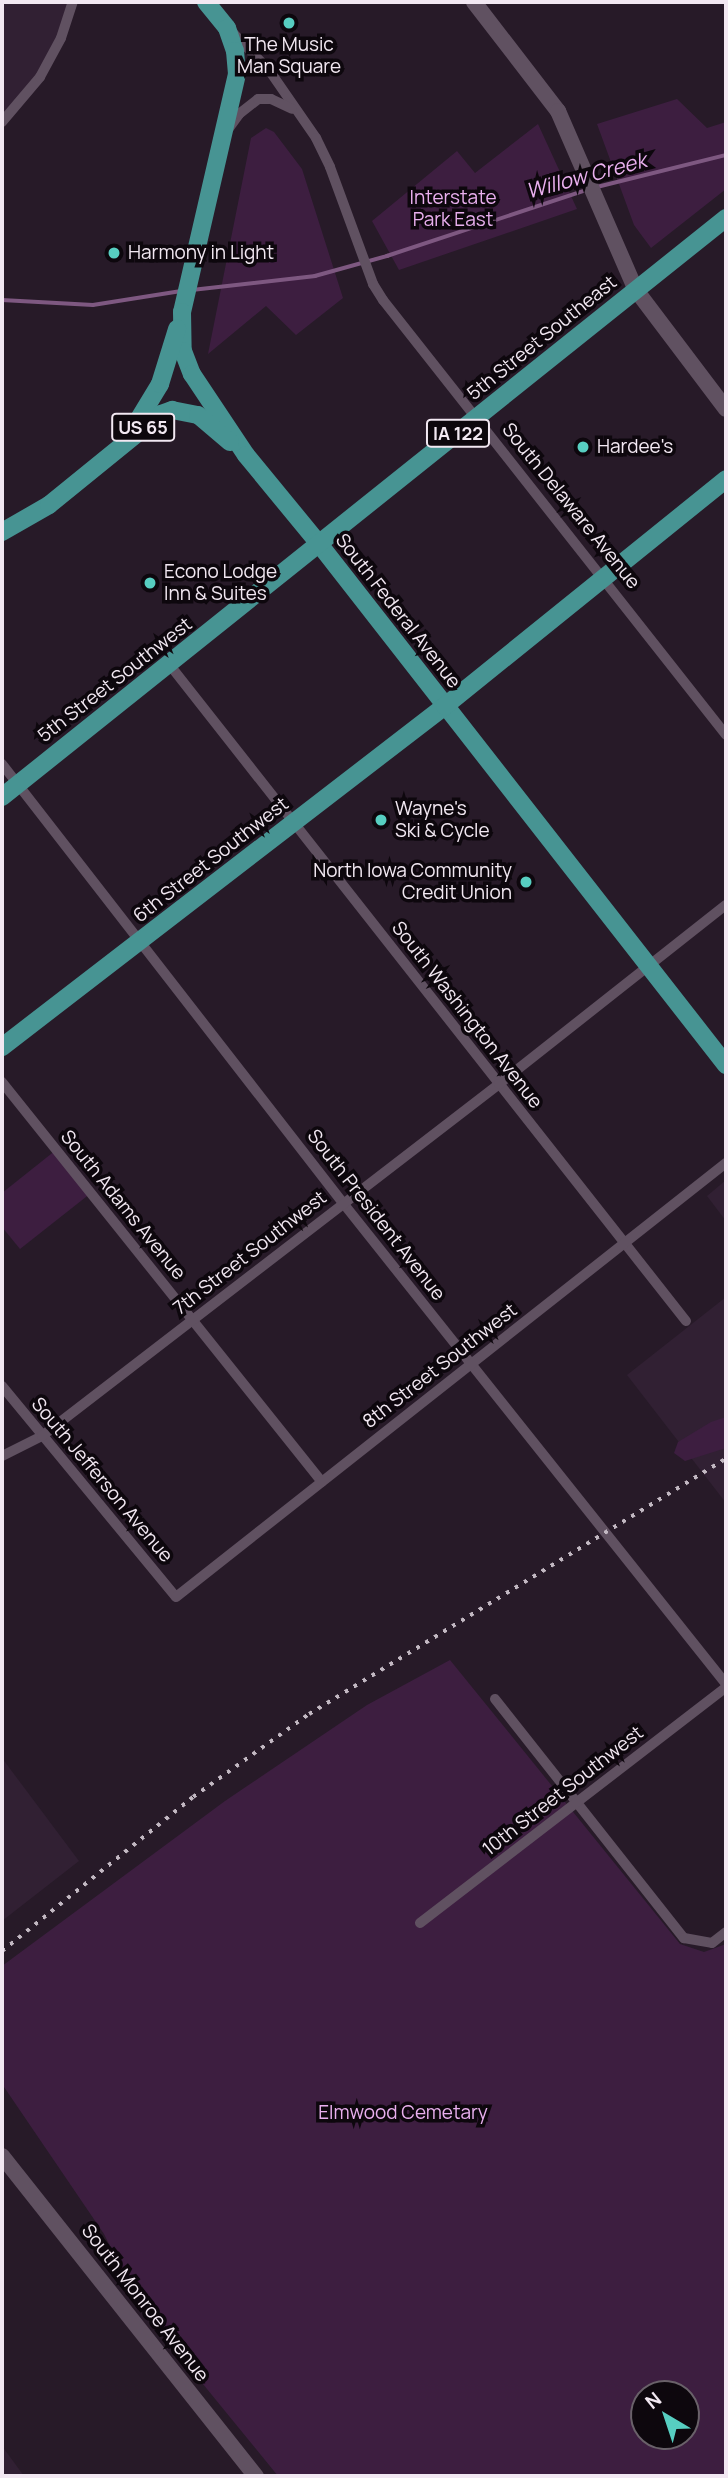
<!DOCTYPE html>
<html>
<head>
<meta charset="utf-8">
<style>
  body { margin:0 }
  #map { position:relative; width:728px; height:2478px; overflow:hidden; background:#271a28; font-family:Manrope,sans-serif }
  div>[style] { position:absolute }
  .built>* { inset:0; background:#312033 }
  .green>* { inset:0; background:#3d1e40 }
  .stream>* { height:3.5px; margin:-1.75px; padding:0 1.75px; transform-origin:1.75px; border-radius:1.75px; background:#7e5881 }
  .street>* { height:10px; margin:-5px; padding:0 5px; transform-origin:5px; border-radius:5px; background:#605161 }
  .secondary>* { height:16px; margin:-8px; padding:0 8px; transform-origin:8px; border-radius:8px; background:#605161 }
  .primary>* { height:18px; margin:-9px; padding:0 9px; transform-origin:9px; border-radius:9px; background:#479493 }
  .rail>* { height:3.5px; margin-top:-1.75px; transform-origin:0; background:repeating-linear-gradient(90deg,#c2b8c2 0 3.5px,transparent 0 10.5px) }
  .dots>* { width:19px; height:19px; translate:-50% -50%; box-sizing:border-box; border:4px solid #0d070d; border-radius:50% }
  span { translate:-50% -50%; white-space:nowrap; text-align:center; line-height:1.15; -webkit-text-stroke:7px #0d070d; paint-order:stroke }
  .shield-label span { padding:2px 5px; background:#0d070d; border:2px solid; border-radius:5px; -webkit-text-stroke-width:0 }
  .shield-label { font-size:18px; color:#f2e8f2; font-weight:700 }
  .poi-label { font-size:19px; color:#f2e8f2 }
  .left { translate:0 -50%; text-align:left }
  .right { translate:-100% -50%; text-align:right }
  .park-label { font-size:19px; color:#e9afee }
  .street-label { font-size:19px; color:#f2e8f2 }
  .water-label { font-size:21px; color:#eab0ef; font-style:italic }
  .frame { position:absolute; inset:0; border:4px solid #f2e8f2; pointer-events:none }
  .north { position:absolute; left:630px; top:2380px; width:70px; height:70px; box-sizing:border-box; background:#0d070d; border:2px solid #696169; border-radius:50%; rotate:321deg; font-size:19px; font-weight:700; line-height:28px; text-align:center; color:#f2e8f2 }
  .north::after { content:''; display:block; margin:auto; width:24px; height:32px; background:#57cec1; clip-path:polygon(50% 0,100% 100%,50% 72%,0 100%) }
</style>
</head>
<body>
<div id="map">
  <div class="built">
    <i style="clip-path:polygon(2px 2px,73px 2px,40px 77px,2px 122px)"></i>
    <i style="clip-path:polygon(726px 1180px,726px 1221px,707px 1196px)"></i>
    <i style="clip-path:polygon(726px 1297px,726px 1503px,627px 1375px)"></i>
    <i style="clip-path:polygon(2px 1758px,79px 1861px,2px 1921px)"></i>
    <i style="clip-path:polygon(2px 2446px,24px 2476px,2px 2476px)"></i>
  </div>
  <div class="green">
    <i style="clip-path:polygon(677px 99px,707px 128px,726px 122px,726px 189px,651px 248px,634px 225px,597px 124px)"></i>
    <i style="clip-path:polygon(538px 124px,577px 209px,399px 270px,372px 221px,457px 151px,475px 173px)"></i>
    <i style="clip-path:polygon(266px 128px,274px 132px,302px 169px,343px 298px,296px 335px,266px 306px,208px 354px,251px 138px)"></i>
    <i style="clip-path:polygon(56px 1150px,91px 1193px,20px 1249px,2px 1227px,2px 1193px)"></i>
    <i style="clip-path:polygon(726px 1417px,726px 1448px,685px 1461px,674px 1453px,678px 1442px,711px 1422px)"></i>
    <i style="clip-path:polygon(evenodd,450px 1660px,680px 1944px,704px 1952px,726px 1944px,726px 2476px,278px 2476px,140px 2307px,104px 2234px,2px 2084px,2px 1966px,225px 1801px,367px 1705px,450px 1660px,644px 2394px,686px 2394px,686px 2436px,644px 2436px,644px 2394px)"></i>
  </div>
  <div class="stream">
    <i style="left:597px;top:187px;width:133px;rotate:-13.9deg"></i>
    <i style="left:192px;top:290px;width:124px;rotate:-6.5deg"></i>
    <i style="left:315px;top:276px;width:75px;rotate:-15.5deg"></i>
    <i style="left:387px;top:256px;width:210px;rotate:-18.3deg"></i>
    <i style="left:2px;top:300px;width:91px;rotate:3.1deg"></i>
    <i style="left:93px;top:305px;width:89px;rotate:-9deg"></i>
  </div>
  <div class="street">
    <i style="left:232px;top:32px;width:53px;rotate:45.8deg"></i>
    <i style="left:269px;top:70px;width:83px;rotate:55.3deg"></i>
    <i style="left:316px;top:138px;width:32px;rotate:64deg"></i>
    <i style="left:330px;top:167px;width:125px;rotate:69.8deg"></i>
    <i style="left:373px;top:284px;width:19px;rotate:58deg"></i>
    <i style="left:383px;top:300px;width:554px;rotate:51.74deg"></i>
    <i style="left:2px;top:122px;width:59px;rotate:-49.8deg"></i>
    <i style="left:40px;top:77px;width:44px;rotate:-61.7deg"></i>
    <i style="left:61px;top:38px;width:38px;rotate:-72deg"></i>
    <i style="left:229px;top:128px;width:17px;rotate:-54deg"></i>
    <i style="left:239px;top:114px;width:24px;rotate:-38deg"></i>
    <i style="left:258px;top:99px;width:13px"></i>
    <i style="left:271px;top:99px;width:23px;rotate:25deg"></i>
    <i style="left:169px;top:664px;width:836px;rotate:51.8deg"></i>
    <i style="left:2px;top:764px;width:556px;rotate:52.16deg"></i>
    <i style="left:343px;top:1203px;width:615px;rotate:51.47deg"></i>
    <i style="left:2px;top:1082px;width:512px;rotate:51.34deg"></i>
    <i style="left:2px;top:1386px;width:273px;rotate:50.5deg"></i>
    <i style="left:176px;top:1597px;width:701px;rotate:-38.28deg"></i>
    <i style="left:2px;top:1456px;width:45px;rotate:-26.6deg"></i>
    <i style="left:42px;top:1436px;width:577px;rotate:-37.6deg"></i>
    <i style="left:499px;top:1084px;width:289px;rotate:-38.3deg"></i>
    <i style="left:495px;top:1699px;width:305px;rotate:51.7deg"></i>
    <i style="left:684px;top:1938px;width:28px;rotate:10deg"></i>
    <i style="left:712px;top:1943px;width:18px;rotate:-38deg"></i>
    <i style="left:420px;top:1923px;width:386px;rotate:-37.6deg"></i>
  </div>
  <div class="secondary">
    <i style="left:474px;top:2px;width:138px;rotate:52.4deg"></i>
    <i style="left:558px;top:111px;width:195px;rotate:66.5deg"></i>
    <i style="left:636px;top:290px;width:149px;rotate:52.9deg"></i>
    <i style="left:2px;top:2156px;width:409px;rotate:51.6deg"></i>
  </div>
  <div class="primary">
    <i style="left:206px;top:2px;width:33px;rotate:51deg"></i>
    <i style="left:227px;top:28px;width:24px;rotate:71deg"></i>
    <i style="left:235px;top:51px;width:23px;rotate:85deg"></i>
    <i style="left:237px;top:74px;width:244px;rotate:103deg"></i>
    <i style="left:182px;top:312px;width:39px;rotate:89deg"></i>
    <i style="left:183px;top:351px;width:25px;rotate:69deg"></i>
    <i style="left:192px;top:374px;width:97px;rotate:56.3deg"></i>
    <i style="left:246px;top:455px;width:117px;rotate:50.6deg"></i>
    <i style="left:320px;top:545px;width:660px;rotate:52.02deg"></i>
    <i style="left:134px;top:427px;width:50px;rotate:-58.8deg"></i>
    <i style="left:160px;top:384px;width:58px;rotate:-72.8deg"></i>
    <i style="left:2px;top:532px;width:54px;rotate:-29.9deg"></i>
    <i style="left:49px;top:505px;width:144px;rotate:-39.1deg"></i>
    <i style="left:161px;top:414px;width:12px;rotate:-20deg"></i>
    <i style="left:172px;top:410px;width:26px;rotate:11deg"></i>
    <i style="left:198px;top:415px;width:42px;rotate:40.2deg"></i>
    <i style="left:2px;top:797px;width:927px;rotate:-38.65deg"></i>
    <i style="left:2px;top:1047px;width:559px;rotate:-37.59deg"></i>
    <i style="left:445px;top:706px;width:361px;rotate:-38.9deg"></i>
  </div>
  <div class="rail">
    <i style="left:2px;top:1951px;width:245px;rotate:-38.9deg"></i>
    <i style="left:193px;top:1797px;width:143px;rotate:-35.6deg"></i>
    <i style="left:309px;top:1714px;width:489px;rotate:-31.5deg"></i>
  </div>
  <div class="dots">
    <i style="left:289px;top:23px;background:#57cec1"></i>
    <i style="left:114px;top:253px;background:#57cec1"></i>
    <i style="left:583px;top:447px;background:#57cec1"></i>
    <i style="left:150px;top:583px;background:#57cec1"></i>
    <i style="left:381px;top:820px;background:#57cec1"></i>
    <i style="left:526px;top:882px;background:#57cec1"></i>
  </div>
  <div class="shield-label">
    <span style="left:143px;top:427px">US 65</span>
    <span style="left:458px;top:433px">IA 122</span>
  </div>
  <div class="poi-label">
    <span style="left:289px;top:56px">The Music<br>Man Square</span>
    <span class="left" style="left:128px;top:253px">Harmony in Light</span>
    <span class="left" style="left:597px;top:447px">Hardee's</span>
    <span class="left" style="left:164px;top:583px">Econo Lodge<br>Inn &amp; Suites</span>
    <span class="left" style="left:395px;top:820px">Wayne's<br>Ski &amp; Cycle</span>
    <span class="right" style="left:512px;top:882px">North Iowa Community<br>Credit Union</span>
  </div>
  <div class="park-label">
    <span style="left:453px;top:209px">Interstate<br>Park East</span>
    <span style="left:403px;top:2113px">Elmwood Cemetary</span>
  </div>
  <div class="street-label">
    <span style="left:542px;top:338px;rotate:-39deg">5th Street Southeast</span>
    <span style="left:571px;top:506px;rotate:51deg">South Delaware Avenue</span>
    <span style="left:398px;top:611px;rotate:52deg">South Federal Avenue</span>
    <span style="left:115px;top:680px;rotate:-38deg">5th Street Southwest</span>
    <span style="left:211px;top:860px;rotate:-38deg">6th Street Southwest</span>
    <span style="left:467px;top:1015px;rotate:52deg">South Washington Avenue</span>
    <span style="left:123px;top:1205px;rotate:51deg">South Adams Avenue</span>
    <span style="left:376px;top:1215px;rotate:52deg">South President Avenue</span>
    <span style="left:250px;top:1253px;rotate:-38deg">7th Street Southwest</span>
    <span style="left:440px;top:1366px;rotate:-38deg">8th Street Southwest</span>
    <span style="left:102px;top:1480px;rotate:50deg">South Jefferson Avenue</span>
    <span style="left:563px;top:1791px;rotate:-38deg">10th Street Southwest</span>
    <span style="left:145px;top:2303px;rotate:52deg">South Monroe Avenue</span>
  </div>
  <div class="water-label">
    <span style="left:586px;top:175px;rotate:-15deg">Willow Creek</span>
  </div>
  <div class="frame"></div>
  <div class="north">N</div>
</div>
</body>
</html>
